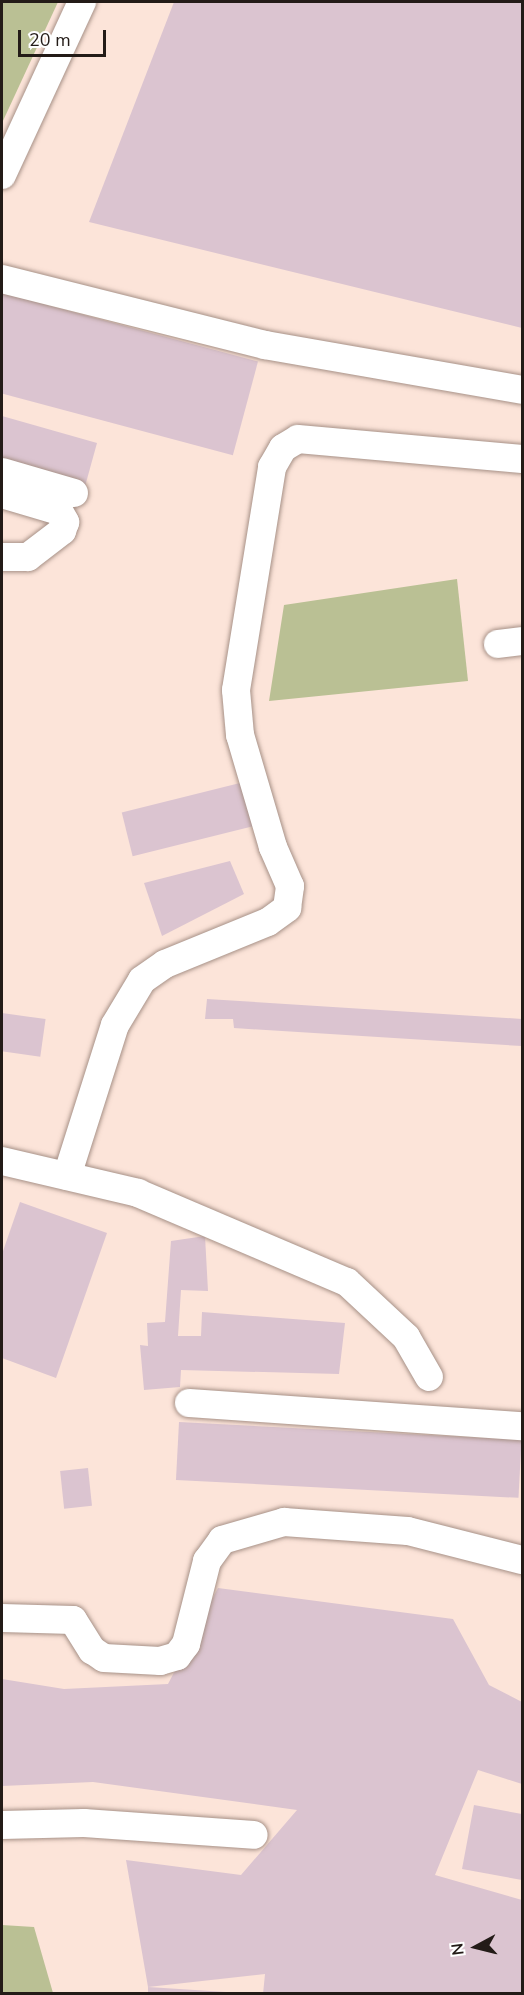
<!DOCTYPE html>
<html>
<head>
<meta charset="utf-8">
<style>
  body { margin:0 }
  #map { position:relative; width:524px; height:1995px; overflow:hidden; background:#fce4d9; font-family:"Nunito Sans",sans-serif }
  div>[style] { position:absolute }
  .green>* { inset:0; background:#bac094 }
  .building>* { inset:0; background:#dbc4d0; transform-origin:0 0 }
  .roads { filter:drop-shadow(0 0 2px #a79187) drop-shadow(0 0 2px #a79187) }
  .minor>* { height:28px; margin:-14px; padding:0 14px; transform-origin:14px; border-radius:14px; background:#fff }
  span { translate:-50% -50%; white-space:nowrap; text-align:center; line-height:1.15; -webkit-text-stroke:4.5px #fff; paint-order:stroke }
  .frame { position:absolute; inset:0; border:3px solid #231b17; pointer-events:none }
  .north { position:absolute; left:446px; top:1917px; width:60px; height:60px; -webkit-text-stroke:4px #fff; paint-order:stroke; rotate:263deg; font-size:16px; font-weight:700; line-height:24px; text-align:center; color:#231b17 }
  .north::after { content:''; display:block; margin:auto; width:21px; height:27px; background:#231b17; clip-path:polygon(50% 0,100% 100%,50% 72%,0 100%) }
  .scale { position:absolute; left:18px; top:30px; width:88px; height:27px; box-sizing:border-box; border:3px solid #231b17; border-top:0; padding-left:8px; font-size:18px; line-height:21px; white-space:nowrap; color:#231b17; -webkit-text-stroke:4px #fff; paint-order:stroke }
</style>
</head>
<body>
<div id="map">
  <div class="green">
    <i style="clip-path:polygon(2px 2px,58px 2px,2px 123px)"></i>
    <i style="clip-path:polygon(457px 579px,468px 681px,269px 701px,284px 605px)"></i>
    <i style="clip-path:polygon(2px 1925px,34px 1927px,53px 1993px,2px 1993px)"></i>
  </div>
  <div class="building">
    <i style="clip-path:polygon(174px 2px,522px 2px,522px 328px,89px 222px)"></i>
    <i style="left:2px;top:293px;width:265px;height:97px;rotate:15deg"></i>
    <i style="clip-path:polygon(2px 416px,97px 443px,84px 490px,2px 466px)"></i>
    <i style="left:244px;top:782px;width:45px;height:126px;rotate:76deg"></i>
    <i style="clip-path:polygon(230px 861px,244px 894px,162px 936px,144px 883px)"></i>
    <i style="clip-path:polygon(207px 999px,522px 1019px,522px 1046px,234px 1028px,233px 1019px,205px 1019px)"></i>
    <i style="left:2px;top:1013px;width:44px;height:38px;rotate:8deg"></i>
    <i style="clip-path:polygon(20px 1202px,107px 1233px,56px 1378px,2px 1358px,2px 1254px)"></i>
    <i style="clip-path:polygon(205px 1236px,208px 1291px,181px 1290px,178px 1336px,201px 1336px,202px 1312px,345px 1323px,339px 1374px,181px 1370px,180px 1387px,144px 1390px,140px 1345px,148px 1346px,147px 1323px,165px 1322px,171px 1241px)"></i>
    <i style="left:179px;top:1422px;width:343px;height:58px;rotate:3deg"></i>
    <i style="left:88px;top:1468px;width:38px;height:28px;rotate:84deg"></i>
    <i style="clip-path:polygon(218px 1588px,453px 1619px,489px 1685px,522px 1702px,522px 1784px,478px 1770px,435px 1875px,522px 1900px,522px 1994px,263px 1994px,265px 1974px,148px 1987px,126px 1860px,241px 1875px,297px 1810px,93px 1782px,2px 1786px,2px 1679px,64px 1689px,168px 1684px)"></i>
    <i style="clip-path:polygon(474px 1805px,522px 1814px,522px 1880px,462px 1869px)"></i>
    <i style="clip-path:polygon(148px 1987px,226px 1992px,226px 1994px,148px 1994px)"></i>
  </div>
  <div class="roads">
    <div class="minor">
      <i style="left:2px;top:175px;width:191px;rotate:-65.2deg"></i>
      <i style="left:2px;top:279px;width:271px;rotate:14.1deg"></i>
      <i style="left:265px;top:345px;width:261px;rotate:9.9deg"></i>
      <i style="left:2px;top:472px;width:75px;rotate:16.3deg"></i>
      <i style="left:2px;top:494px;width:59px;rotate:16.6deg"></i>
      <i style="left:59px;top:511px;width:13px;rotate:61deg"></i>
      <i style="left:65px;top:522px;width:9px;rotate:108deg"></i>
      <i style="left:62px;top:531px;width:43px;rotate:142.6deg"></i>
      <i style="left:28px;top:557px;width:26px;rotate:180deg"></i>
      <i style="left:498px;top:644px;width:24px;rotate:-7deg"></i>
      <i style="left:2px;top:1161px;width:140px;rotate:13.2deg"></i>
      <i style="left:138px;top:1193px;width:227px;rotate:23.1deg"></i>
      <i style="left:347px;top:1282px;width:81px;rotate:43deg"></i>
      <i style="left:406px;top:1337px;width:46px;rotate:60.1deg"></i>
      <i style="left:67px;top:1176px;width:158px;rotate:-72.4deg"></i>
      <i style="left:115px;top:1025px;width:52px;rotate:-59deg"></i>
      <i style="left:142px;top:980px;width:28px;rotate:-35deg"></i>
      <i style="left:165px;top:964px;width:111px;rotate:-22.2deg"></i>
      <i style="left:268px;top:922px;width:24px;rotate:-36deg"></i>
      <i style="left:287px;top:908px;width:22px;rotate:-82deg"></i>
      <i style="left:290px;top:886px;width:43px;rotate:-113.6deg"></i>
      <i style="left:273px;top:847px;width:117px;rotate:-106.4deg"></i>
      <i style="left:240px;top:735px;width:45px;rotate:-95.1deg"></i>
      <i style="left:236px;top:690px;width:226px;rotate:-80.8deg"></i>
      <i style="left:272px;top:467px;width:22px;rotate:-60deg"></i>
      <i style="left:283px;top:448px;width:17px;rotate:-31deg"></i>
      <i style="left:298px;top:439px;width:225px;rotate:5.1deg"></i>
      <i style="left:189px;top:1403px;width:334px;rotate:4deg"></i>
      <i style="left:2px;top:1618px;width:71px;rotate:1.6deg"></i>
      <i style="left:73px;top:1620px;width:36px;rotate:58deg"></i>
      <i style="left:92px;top:1650px;width:14px;rotate:34deg"></i>
      <i style="left:104px;top:1658px;width:56px;rotate:3.1deg"></i>
      <i style="left:160px;top:1661px;width:18px;rotate:-16deg"></i>
      <i style="left:177px;top:1656px;width:15px;rotate:-53deg"></i>
      <i style="left:186px;top:1644px;width:86px;rotate:-75.8deg"></i>
      <i style="left:207px;top:1561px;width:26px;rotate:-54deg"></i>
      <i style="left:222px;top:1540px;width:65px;rotate:-16.2deg"></i>
      <i style="left:284px;top:1522px;width:124px;rotate:4.2deg"></i>
      <i style="left:408px;top:1531px;width:118px;rotate:14.3deg"></i>
      <i style="left:2px;top:1825px;width:82px;rotate:-1.4deg"></i>
      <i style="left:84px;top:1823px;width:170px;rotate:4deg"></i>
    </div>
  </div>
  <div class="frame"></div>
  <div class="north">N</div>
  <div class="scale">20 m</div>
</div>
</body>
</html>
